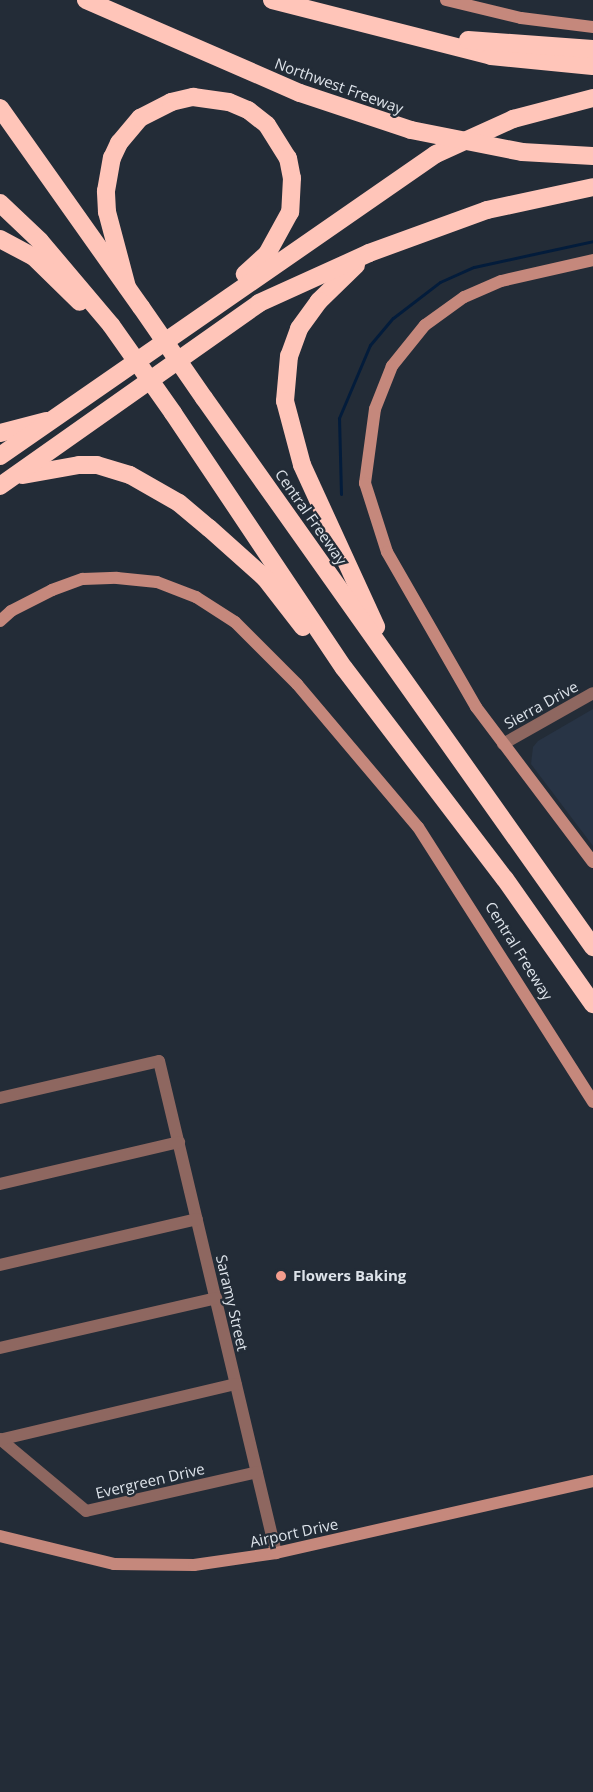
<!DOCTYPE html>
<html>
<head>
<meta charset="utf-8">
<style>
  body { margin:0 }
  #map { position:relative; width:593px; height:1792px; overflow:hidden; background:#232c37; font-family:"Open Sans",sans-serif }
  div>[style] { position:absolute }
  .built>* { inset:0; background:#283445 }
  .stream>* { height:3px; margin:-1.5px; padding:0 1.5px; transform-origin:1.5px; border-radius:1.5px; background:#031c3b }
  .minor>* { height:12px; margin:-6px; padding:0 6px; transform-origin:6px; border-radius:6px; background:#8e6760 }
  .secondary>* { height:12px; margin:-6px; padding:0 6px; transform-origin:6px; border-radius:6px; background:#c5887c }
  .motorway>* { height:18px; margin:-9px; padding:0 9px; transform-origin:9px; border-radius:9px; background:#ffc5b9 }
  .motorway-bridge>* { height:18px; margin:-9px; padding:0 9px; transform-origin:9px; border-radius:9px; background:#ffc5b9 }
  .dots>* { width:16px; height:16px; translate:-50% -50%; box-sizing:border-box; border:3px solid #232c37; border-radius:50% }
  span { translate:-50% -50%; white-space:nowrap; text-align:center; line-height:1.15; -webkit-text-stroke:4.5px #232c37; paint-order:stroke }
  .street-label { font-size:15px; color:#dde3ea }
  .poi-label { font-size:15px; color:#dde3ea; font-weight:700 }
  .left { translate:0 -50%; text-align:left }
</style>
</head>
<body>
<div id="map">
  <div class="built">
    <i style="clip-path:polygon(593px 709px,593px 846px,531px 764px,533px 747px,538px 741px)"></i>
  </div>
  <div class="stream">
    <i style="left:341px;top:494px;width:76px;rotate:-91.5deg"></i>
    <i style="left:339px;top:418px;width:79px;rotate:-67deg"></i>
    <i style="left:370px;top:345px;width:35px;rotate:-50deg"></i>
    <i style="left:393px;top:318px;width:59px;rotate:-37.5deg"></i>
    <i style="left:440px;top:282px;width:37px;rotate:-24deg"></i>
    <i style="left:474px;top:267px;width:122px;rotate:-12.3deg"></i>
  </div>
  <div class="minor">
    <i style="left:503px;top:744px;width:103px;rotate:-29.5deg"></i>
    <i style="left:0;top:1098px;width:163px;rotate:-13.1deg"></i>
    <i style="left:159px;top:1061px;width:506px;rotate:76.62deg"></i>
    <i style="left:0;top:1184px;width:184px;rotate:-13.2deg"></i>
    <i style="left:0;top:1265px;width:202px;rotate:-13.1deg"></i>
    <i style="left:0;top:1348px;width:222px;rotate:-13deg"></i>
    <i style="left:0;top:1439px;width:112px;rotate:39.9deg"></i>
    <i style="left:86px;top:1511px;width:175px;rotate:-12.8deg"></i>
    <i style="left:3px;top:1439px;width:239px;rotate:-13.3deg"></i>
  </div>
  <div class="secondary">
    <i style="left:446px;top:0;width:77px;rotate:13.5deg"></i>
    <i style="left:521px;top:18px;width:73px;rotate:7.1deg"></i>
    <i style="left:593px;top:260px;width:94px;rotate:167.1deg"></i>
    <i style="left:501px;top:281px;width:40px;rotate:156.6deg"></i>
    <i style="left:464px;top:297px;width:48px;rotate:144.3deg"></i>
    <i style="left:425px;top:325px;width:53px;rotate:128.8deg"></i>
    <i style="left:392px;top:366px;width:46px;rotate:111.6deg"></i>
    <i style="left:375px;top:409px;width:75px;rotate:97.7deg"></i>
    <i style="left:365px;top:483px;width:72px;rotate:72.3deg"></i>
    <i style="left:387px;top:552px;width:179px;rotate:60.1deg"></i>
    <i style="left:476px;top:707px;width:194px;rotate:53deg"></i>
    <i style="left:0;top:621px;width:15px;rotate:-42deg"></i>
    <i style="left:11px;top:611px;width:46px;rotate:-27.1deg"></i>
    <i style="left:52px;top:590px;width:33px;rotate:-20deg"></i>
    <i style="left:83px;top:579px;width:34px;rotate:-2deg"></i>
    <i style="left:117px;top:578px;width:40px;rotate:5.7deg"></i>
    <i style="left:157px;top:582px;width:42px;rotate:21deg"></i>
    <i style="left:196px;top:597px;width:46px;rotate:32.7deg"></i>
    <i style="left:235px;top:622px;width:88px;rotate:45deg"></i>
    <i style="left:297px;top:684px;width:187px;rotate:49.8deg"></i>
    <i style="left:418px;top:827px;width:326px;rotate:57.5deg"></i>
    <i style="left:0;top:1536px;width:117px;rotate:13.8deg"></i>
    <i style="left:114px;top:1564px;width:80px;rotate:0.7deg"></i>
    <i style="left:194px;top:1565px;width:83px;rotate:-8.3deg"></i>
    <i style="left:276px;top:1553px;width:325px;rotate:-12.8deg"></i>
  </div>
  <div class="motorway">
    <i style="left:86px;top:0;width:233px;rotate:23.5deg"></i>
    <i style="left:300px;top:93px;width:117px;rotate:18.4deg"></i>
    <i style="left:272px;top:0;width:226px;rotate:14.3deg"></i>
    <i style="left:491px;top:56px;width:102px;rotate:5.6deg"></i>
    <i style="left:468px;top:40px;width:125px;rotate:4.1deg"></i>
    <i style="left:0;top:108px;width:244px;rotate:54.7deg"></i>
    <i style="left:522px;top:152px;width:71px;rotate:3.2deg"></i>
    <i style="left:0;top:203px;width:55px;rotate:43.5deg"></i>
    <i style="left:40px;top:241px;width:110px;rotate:49.8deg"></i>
    <i style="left:0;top:239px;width:38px;rotate:28deg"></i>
    <i style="left:34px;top:257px;width:64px;rotate:44.4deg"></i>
    <i style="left:356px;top:265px;width:52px;rotate:135.8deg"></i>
    <i style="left:319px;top:301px;width:34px;rotate:126deg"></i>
    <i style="left:299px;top:329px;width:29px;rotate:110deg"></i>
    <i style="left:289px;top:356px;width:45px;rotate:95.1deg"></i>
    <i style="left:285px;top:401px;width:66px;rotate:75.1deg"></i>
    <i style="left:302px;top:465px;width:178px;rotate:65.4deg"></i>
    <i style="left:127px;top:287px;width:78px;rotate:-104.9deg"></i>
    <i style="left:107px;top:212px;width:21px;rotate:-93deg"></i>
    <i style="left:106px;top:191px;width:34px;rotate:-80deg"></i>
    <i style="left:112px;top:158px;width:17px;rotate:-65deg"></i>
    <i style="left:119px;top:143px;width:33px;rotate:-50deg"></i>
    <i style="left:140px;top:118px;width:35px;rotate:-27deg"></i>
    <i style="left:171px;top:102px;width:23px;rotate:-13deg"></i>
    <i style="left:193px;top:97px;width:36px;rotate:8deg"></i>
    <i style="left:229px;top:102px;width:21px;rotate:23deg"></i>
    <i style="left:248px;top:110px;width:24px;rotate:38deg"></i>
    <i style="left:267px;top:125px;width:39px;rotate:58deg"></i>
    <i style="left:288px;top:158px;width:20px;rotate:79deg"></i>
    <i style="left:292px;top:178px;width:34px;rotate:93deg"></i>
    <i style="left:290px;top:212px;width:48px;rotate:118.7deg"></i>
    <i style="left:267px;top:254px;width:30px;rotate:138deg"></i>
    <i style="left:204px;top:398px;width:673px;rotate:54.68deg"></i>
    <i style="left:173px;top:413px;width:307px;rotate:56.2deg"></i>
    <i style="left:344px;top:668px;width:265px;rotate:52.7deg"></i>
    <i style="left:505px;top:879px;width:153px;rotate:54.9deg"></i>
    <i style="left:0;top:433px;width:48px;rotate:-14.6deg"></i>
    <i style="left:0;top:456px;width:530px;rotate:-34.71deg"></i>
    <i style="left:436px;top:154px;width:85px;rotate:-24.4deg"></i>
    <i style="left:513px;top:119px;width:83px;rotate:-14.7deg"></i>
    <i style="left:23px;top:475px;width:57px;rotate:-10.1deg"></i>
    <i style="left:79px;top:465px;width:18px"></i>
    <i style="left:97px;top:465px;width:34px;rotate:17deg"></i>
    <i style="left:130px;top:475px;width:56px;rotate:29.7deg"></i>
    <i style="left:179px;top:503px;width:39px;rotate:40deg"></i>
    <i style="left:209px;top:528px;width:75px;rotate:41.8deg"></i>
    <i style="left:265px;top:578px;width:62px;rotate:52.2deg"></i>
    <i style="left:0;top:486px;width:317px;rotate:-35.2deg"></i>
    <i style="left:259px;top:303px;width:121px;rotate:-24.4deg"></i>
    <i style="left:369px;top:253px;width:126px;rotate:-20deg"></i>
    <i style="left:487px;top:210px;width:108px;rotate:-12.2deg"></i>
  </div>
  <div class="motorway-bridge">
    <i style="left:411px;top:130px;width:113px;rotate:11.2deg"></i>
    <i style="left:141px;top:307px;width:111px;rotate:55.3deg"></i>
    <i style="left:111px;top:325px;width:108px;rotate:54.8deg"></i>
  </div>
  <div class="dots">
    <i style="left:281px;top:1276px;background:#f49d8d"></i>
  </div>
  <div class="street-label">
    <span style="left:339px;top:86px;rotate:20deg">Northwest Freeway</span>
    <span style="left:311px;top:517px;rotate:55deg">Central Freeway</span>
    <span style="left:541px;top:705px;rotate:-29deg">Sierra Drive</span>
    <span style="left:519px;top:951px;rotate:58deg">Central Freeway</span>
    <span style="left:232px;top:1303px;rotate:77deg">Saramy Street</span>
    <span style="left:150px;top:1481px;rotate:-13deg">Evergreen Drive</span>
    <span style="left:294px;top:1533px;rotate:-12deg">Airport Drive</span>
  </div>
  <div class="poi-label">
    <span class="left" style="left:293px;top:1276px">Flowers Baking</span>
  </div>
</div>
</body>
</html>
